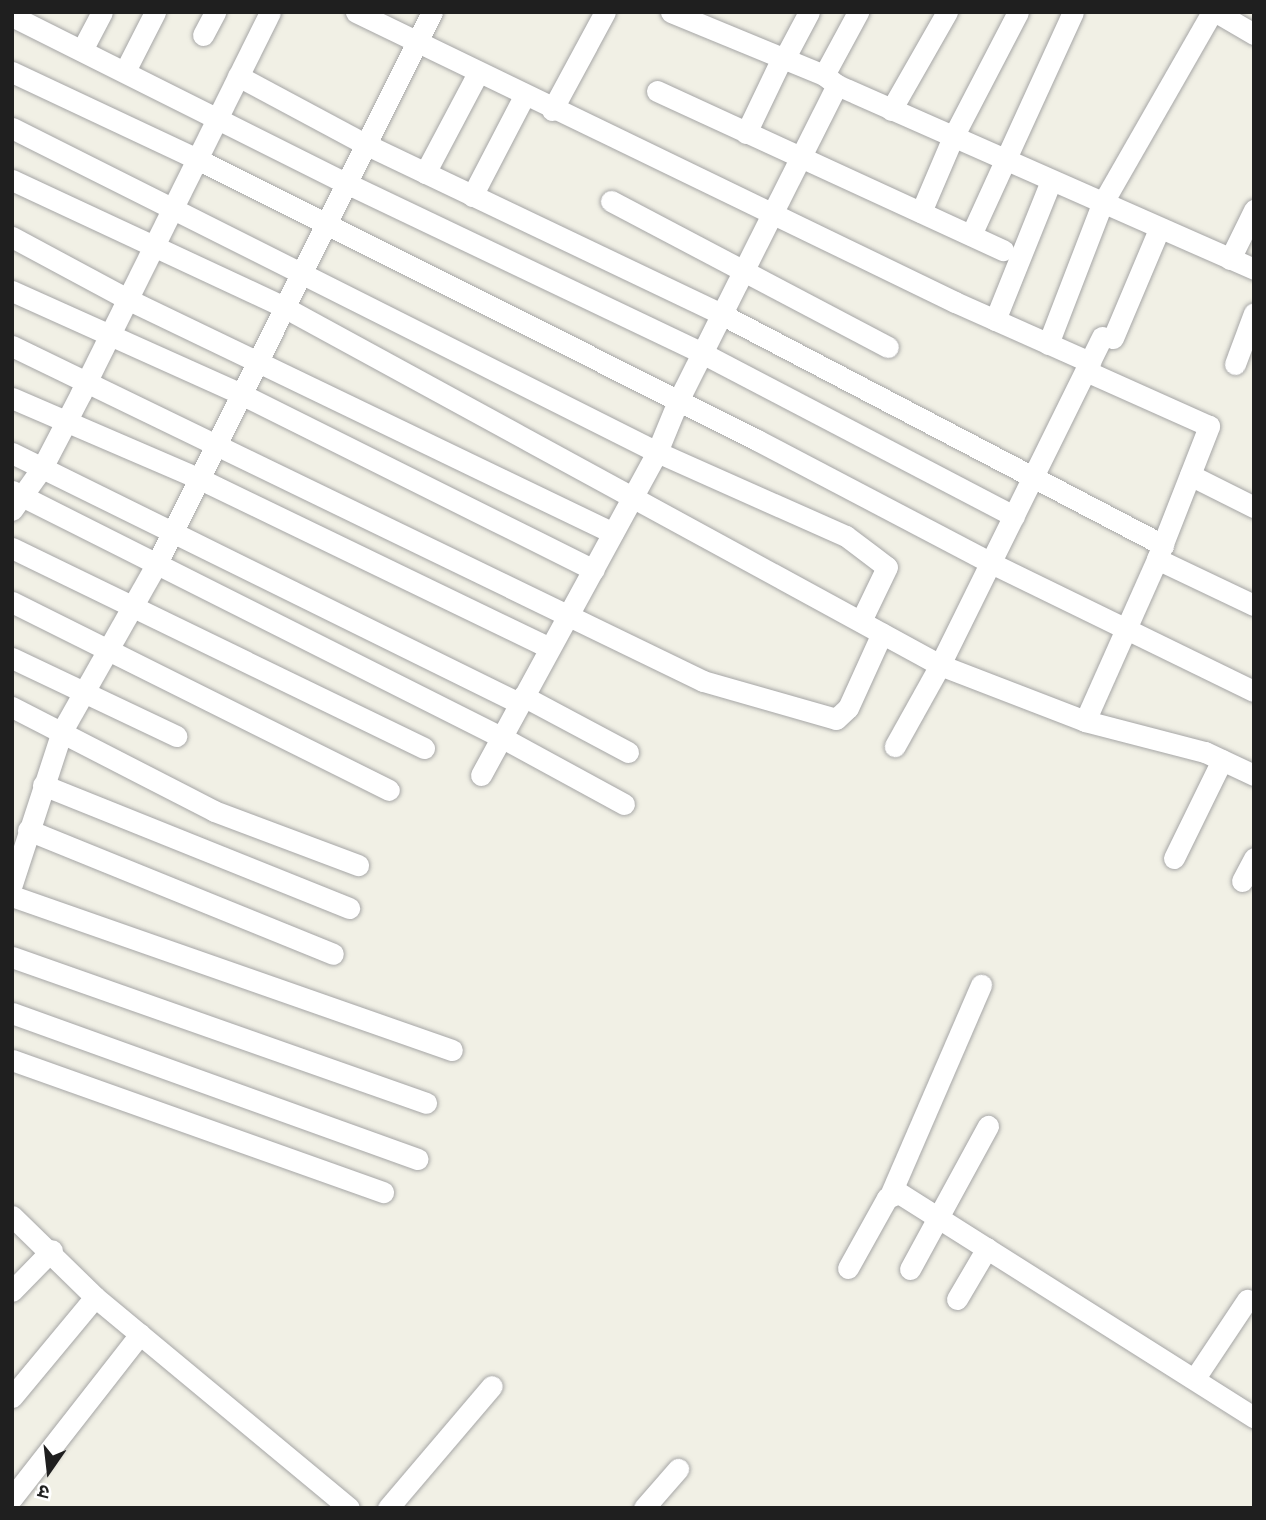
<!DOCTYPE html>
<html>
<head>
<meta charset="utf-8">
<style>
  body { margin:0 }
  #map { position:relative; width:1266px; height:1520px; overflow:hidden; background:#f1f0e5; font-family:Jost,"Noto Sans Devanagari",sans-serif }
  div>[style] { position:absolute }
  .roads { filter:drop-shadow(0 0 2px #a6a6a6) drop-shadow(0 0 2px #a6a6a6) }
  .minor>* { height:21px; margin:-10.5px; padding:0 10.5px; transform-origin:10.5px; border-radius:10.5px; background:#fff }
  span { translate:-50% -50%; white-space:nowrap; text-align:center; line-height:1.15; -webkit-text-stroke:5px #fff; paint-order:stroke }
  .frame { position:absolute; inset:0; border:14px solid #1f1f1f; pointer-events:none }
  .north { position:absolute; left:14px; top:1436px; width:70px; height:70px; -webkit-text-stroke:5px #fff; paint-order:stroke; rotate:194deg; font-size:19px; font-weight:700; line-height:28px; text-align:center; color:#1f1f1f }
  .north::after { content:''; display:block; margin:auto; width:24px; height:32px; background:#1f1f1f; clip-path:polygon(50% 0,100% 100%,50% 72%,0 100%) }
</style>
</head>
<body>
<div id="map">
  <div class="roads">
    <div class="minor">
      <i style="left:356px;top:12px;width:666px;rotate:25.83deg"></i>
      <i style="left:955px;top:302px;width:148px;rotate:24deg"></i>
      <i style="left:671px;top:12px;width:165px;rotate:22.4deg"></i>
      <i style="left:824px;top:75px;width:16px;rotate:38deg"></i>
      <i style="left:837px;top:85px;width:456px;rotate:23.8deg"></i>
      <i style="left:1216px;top:12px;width:44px;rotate:30.1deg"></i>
      <i style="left:12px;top:16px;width:371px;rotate:26.6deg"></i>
      <i style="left:344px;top:182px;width:397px;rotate:25.5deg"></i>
      <i style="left:702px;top:353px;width:352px;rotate:27.6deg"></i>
      <i style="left:203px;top:35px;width:26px;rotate:-62deg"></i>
      <i style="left:82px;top:50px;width:43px;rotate:-62.2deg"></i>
      <i style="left:783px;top:61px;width:55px;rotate:-62deg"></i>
      <i style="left:125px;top:71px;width:66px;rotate:-63deg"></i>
      <i style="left:12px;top:72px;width:204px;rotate:25.2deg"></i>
      <i style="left:197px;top:159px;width:627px;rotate:26.65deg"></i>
      <i style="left:757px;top:440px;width:264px;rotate:27.7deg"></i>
      <i style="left:991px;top:563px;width:292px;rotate:26deg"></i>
      <i style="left:824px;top:75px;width:72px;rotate:-61.6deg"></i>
      <i style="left:238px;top:76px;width:142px;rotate:28.2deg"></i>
      <i style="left:363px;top:143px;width:397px;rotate:25.5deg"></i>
      <i style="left:721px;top:314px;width:499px;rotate:27.6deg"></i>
      <i style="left:657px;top:91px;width:381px;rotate:24.7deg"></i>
      <i style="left:552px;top:110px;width:111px;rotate:-61.6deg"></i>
      <i style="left:891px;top:110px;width:113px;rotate:-60.3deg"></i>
      <i style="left:12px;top:128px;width:722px;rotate:26.67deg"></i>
      <i style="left:657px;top:452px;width:207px;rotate:24deg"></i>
      <i style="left:846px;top:536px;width:51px;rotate:37.1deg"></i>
      <i style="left:887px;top:567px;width:60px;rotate:115.7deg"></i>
      <i style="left:746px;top:133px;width:81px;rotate:-64.4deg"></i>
      <i style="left:425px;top:173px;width:113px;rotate:-62.1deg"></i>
      <i style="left:12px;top:180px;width:298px;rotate:25deg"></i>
      <i style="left:282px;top:306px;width:750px;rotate:28.62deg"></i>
      <i style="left:940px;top:665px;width:93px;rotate:119.1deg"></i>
      <i style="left:472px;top:196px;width:113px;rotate:-62.5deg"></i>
      <i style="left:611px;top:201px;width:313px;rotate:27.8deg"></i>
      <i style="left:921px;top:212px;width:82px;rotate:-66.9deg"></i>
      <i style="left:953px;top:137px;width:141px;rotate:-62.5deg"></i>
      <i style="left:971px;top:235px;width:245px;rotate:-65.4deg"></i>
      <i style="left:12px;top:237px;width:131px;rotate:28.3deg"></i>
      <i style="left:127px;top:299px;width:539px;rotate:25.71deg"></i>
      <i style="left:1230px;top:259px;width:55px;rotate:-63.9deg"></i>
      <i style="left:12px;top:291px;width:251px;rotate:24.2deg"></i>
      <i style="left:241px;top:394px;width:394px;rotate:26.5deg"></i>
      <i style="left:995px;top:320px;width:150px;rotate:-68.1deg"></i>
      <i style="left:1102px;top:337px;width:366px;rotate:116.3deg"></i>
      <i style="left:940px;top:665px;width:155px;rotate:21.1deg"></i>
      <i style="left:1085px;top:721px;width:124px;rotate:14.5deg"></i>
      <i style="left:1205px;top:752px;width:54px;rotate:25.1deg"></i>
      <i style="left:1113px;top:338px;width:118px;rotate:-67.1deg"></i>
      <i style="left:1048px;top:344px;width:150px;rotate:-68.9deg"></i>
      <i style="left:1102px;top:204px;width:221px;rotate:-60.2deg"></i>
      <i style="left:12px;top:346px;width:768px;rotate:25.86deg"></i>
      <i style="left:703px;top:681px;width:138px;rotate:15.9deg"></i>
      <i style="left:836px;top:719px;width:16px;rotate:-43deg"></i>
      <i style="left:848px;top:708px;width:82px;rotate:-65.6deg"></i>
      <i style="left:1235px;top:364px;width:54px;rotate:-69.6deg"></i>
      <i style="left:12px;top:398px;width:202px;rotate:23.3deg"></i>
      <i style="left:198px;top:478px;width:389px;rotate:25.8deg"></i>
      <i style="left:12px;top:453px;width:565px;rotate:26.25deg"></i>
      <i style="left:1190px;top:475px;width:72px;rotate:26.6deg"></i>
      <i style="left:12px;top:491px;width:547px;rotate:26.71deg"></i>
      <i style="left:501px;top:737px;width:140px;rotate:28.6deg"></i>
      <i style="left:12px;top:510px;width:52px;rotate:-54.5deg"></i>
      <i style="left:42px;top:468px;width:85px;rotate:-62.5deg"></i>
      <i style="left:81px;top:393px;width:425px;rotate:-63.6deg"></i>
      <i style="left:12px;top:548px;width:458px;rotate:25.9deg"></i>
      <i style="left:1157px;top:559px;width:107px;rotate:25.4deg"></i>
      <i style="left:12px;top:602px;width:421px;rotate:26.5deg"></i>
      <i style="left:12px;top:658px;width:182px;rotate:25.4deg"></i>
      <i style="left:523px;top:696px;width:119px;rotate:28.1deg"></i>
      <i style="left:12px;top:707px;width:227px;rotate:27.2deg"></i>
      <i style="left:214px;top:811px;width:154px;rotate:20.6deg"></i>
      <i style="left:1085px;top:721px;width:177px;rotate:-66deg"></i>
      <i style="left:1157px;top:559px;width:143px;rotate:-68.6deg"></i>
      <i style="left:1209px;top:426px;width:135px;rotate:-155.9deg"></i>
      <i style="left:481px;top:775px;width:368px;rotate:-61.4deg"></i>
      <i style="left:657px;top:452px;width:55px;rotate:-67.6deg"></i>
      <i style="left:678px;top:401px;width:354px;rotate:-63.3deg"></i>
      <i style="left:43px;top:785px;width:330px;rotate:21.9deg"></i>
      <i style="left:28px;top:830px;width:329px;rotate:22.1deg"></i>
      <i style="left:1174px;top:858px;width:109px;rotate:-63.9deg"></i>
      <i style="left:1242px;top:881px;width:26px;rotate:-62deg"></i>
      <i style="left:12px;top:884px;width:161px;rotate:-71.9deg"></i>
      <i style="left:62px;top:731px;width:193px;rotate:-60.5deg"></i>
      <i style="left:157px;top:563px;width:616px;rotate:-63.48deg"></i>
      <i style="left:12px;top:896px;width:466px;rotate:19.3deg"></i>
      <i style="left:12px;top:957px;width:439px;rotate:19.4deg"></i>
      <i style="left:12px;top:1013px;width:431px;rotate:19.8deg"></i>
      <i style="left:12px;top:1060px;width:394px;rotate:19.6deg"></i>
      <i style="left:891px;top:1193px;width:227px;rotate:-66.6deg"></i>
      <i style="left:12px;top:1216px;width:116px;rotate:44.3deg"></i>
      <i style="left:95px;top:1297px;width:330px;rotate:39.7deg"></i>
      <i style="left:848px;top:1268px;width:80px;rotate:-60.9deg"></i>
      <i style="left:887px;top:1198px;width:13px;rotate:-23deg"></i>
      <i style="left:899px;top:1193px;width:420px;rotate:32.3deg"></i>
      <i style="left:910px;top:1269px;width:163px;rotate:-61.4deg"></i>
      <i style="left:12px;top:1291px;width:57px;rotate:-45.7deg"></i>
      <i style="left:957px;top:1299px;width:59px;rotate:-59.5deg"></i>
      <i style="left:1195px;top:1378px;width:94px;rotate:-56.3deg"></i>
      <i style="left:12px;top:1397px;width:130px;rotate:-50.3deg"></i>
      <i style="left:12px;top:1498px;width:208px;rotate:-52deg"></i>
      <i style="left:388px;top:1508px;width:160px;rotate:-49.6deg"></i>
      <i style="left:644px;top:1508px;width:52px;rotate:-48.9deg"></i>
    </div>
  </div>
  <div class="frame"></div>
  <div class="north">उ</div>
</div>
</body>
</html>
